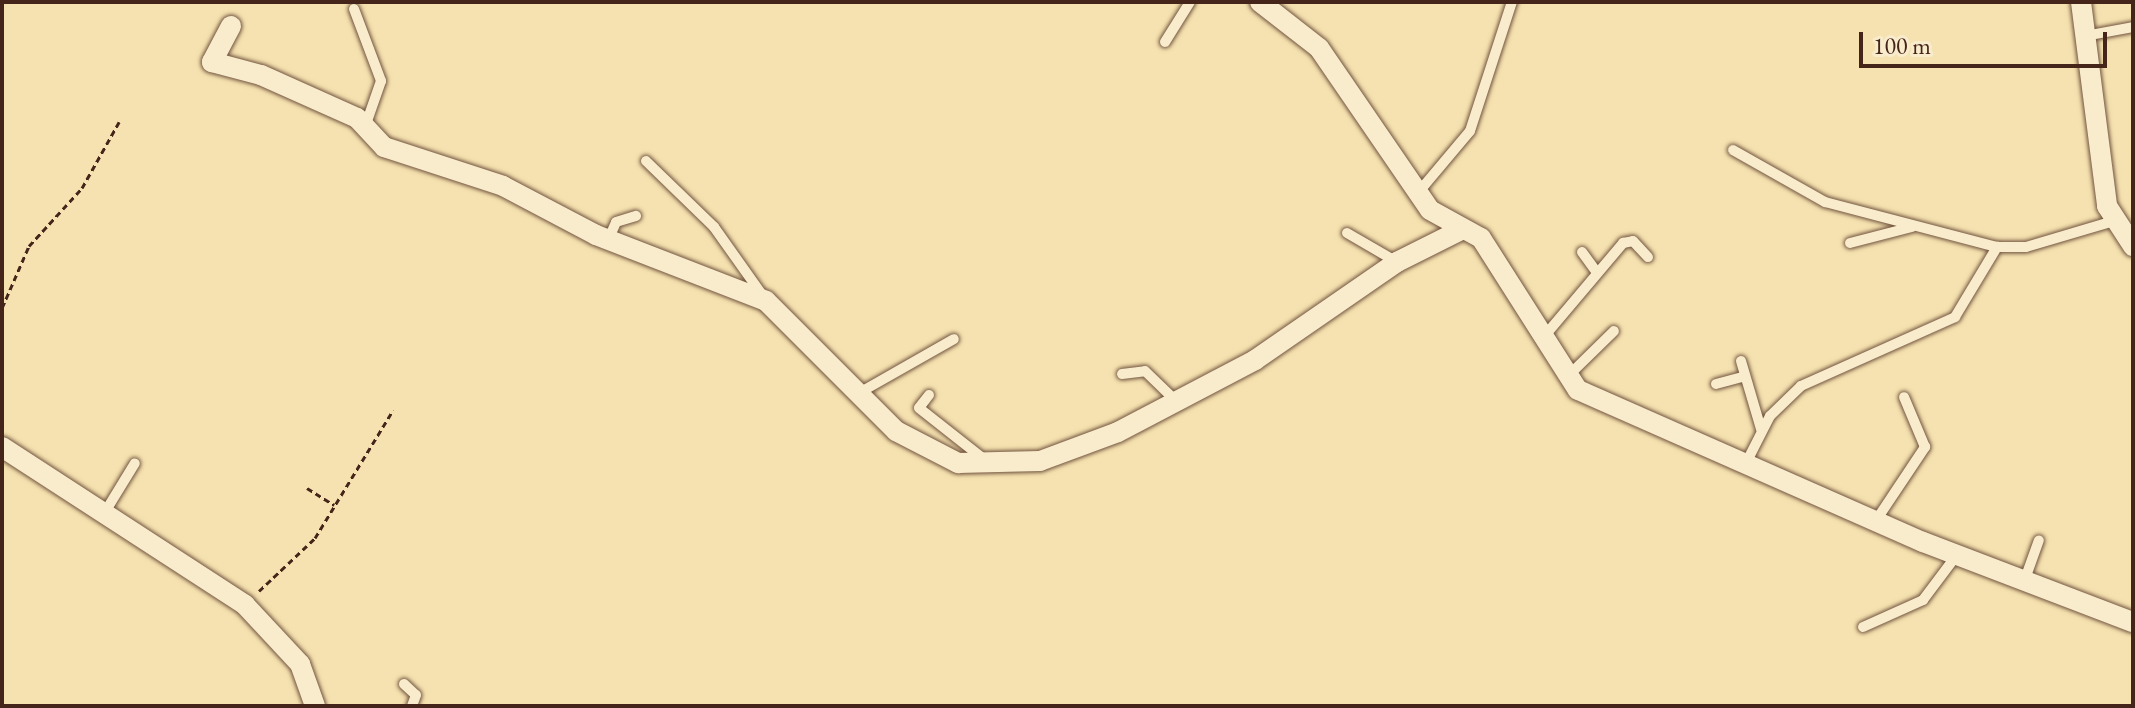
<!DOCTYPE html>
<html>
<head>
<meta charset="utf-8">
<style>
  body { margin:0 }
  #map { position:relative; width:2135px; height:708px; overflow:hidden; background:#f6e2b0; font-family:"EB Garamond",serif }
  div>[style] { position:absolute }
  .path>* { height:3px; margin-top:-1.5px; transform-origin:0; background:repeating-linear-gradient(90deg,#452419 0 6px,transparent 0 10px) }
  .roads { filter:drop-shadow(0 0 2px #71543f) drop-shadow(0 0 2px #71543f) }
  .lane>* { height:10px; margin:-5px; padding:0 5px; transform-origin:5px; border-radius:5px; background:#f9eccc }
  .street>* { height:20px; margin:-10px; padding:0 10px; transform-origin:10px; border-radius:10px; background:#f9eccc }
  span { translate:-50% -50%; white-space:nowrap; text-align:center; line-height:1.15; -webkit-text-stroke:7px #f9eccc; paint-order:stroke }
  .frame { position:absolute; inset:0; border:4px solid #452419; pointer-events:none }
  .scale { position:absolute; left:1859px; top:32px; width:248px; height:36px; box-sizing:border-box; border:4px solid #452419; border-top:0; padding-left:10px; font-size:24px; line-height:28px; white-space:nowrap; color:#452419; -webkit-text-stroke:6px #f9eccc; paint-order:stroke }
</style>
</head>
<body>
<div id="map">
  <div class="path">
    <i style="left:2px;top:308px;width:68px;rotate:-66.5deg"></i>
    <i style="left:29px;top:246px;width:79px;rotate:-47.6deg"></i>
    <i style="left:82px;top:188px;width:76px;rotate:-60.7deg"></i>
    <i style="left:307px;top:488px;width:32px;rotate:32deg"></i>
    <i style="left:259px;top:591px;width:77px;rotate:-43.4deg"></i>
    <i style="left:315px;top:538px;width:150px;rotate:-58.6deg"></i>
  </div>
  <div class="roads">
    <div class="lane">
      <i style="left:354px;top:9px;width:77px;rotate:69.4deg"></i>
      <i style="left:381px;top:81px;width:46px;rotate:109.2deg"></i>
      <i style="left:2085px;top:36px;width:49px;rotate:-10.6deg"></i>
      <i style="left:1165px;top:42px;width:47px;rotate:-58deg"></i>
      <i style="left:1733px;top:150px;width:106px;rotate:29.5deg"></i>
      <i style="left:1825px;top:202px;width:178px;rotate:14.7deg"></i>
      <i style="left:1997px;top:247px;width:29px"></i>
      <i style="left:2026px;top:247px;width:92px;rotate:-16.5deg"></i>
      <i style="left:646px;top:161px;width:95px;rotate:44.1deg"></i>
      <i style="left:714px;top:227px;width:85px;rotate:54.6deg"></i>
      <i style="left:1417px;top:194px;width:82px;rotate:-49.9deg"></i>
      <i style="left:1470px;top:131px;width:136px;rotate:-72deg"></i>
      <i style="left:1347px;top:233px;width:58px;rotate:30.1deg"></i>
      <i style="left:609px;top:238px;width:17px;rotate:-66deg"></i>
      <i style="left:616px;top:222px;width:21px;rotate:-17deg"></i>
      <i style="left:1850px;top:243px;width:64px;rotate:-14.5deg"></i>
      <i style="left:1582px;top:252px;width:26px;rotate:54deg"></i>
      <i style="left:1542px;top:339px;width:126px;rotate:-49.8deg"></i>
      <i style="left:1623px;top:243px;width:10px;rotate:-11deg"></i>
      <i style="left:1633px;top:241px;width:22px;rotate:47deg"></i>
      <i style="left:1741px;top:361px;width:71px;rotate:73.6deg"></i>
      <i style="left:1122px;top:374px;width:23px;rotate:-7deg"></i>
      <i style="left:1145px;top:371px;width:43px;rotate:44.1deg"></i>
      <i style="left:1566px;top:378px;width:67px;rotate:-44.4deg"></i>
      <i style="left:1716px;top:384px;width:30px;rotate:-15deg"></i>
      <i style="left:859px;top:393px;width:109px;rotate:-29.6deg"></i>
      <i style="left:929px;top:395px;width:16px;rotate:128deg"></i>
      <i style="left:919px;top:408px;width:84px;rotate:38.2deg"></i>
      <i style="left:1745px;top:465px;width:55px;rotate:-63deg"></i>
      <i style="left:1770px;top:416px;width:43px;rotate:-44.1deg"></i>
      <i style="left:1801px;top:386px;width:169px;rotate:-24.1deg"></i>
      <i style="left:1955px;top:317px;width:82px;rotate:-59deg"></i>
      <i style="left:105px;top:512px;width:57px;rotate:-58.5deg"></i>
      <i style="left:1877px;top:519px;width:87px;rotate:-56.3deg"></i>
      <i style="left:1925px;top:447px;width:54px;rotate:-112.8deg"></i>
      <i style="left:2025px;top:579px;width:41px;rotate:-70.3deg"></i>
      <i style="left:1863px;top:627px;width:66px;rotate:-24.2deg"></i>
      <i style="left:1923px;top:600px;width:55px;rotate:-53.1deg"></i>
      <i style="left:404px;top:684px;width:16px;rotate:43deg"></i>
      <i style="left:416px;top:695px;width:12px;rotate:110deg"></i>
    </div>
    <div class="street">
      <i style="left:1260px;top:2px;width:75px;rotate:37.9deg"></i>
      <i style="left:1319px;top:48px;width:196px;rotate:55.6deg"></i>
      <i style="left:1430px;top:210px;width:58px;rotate:28.8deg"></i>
      <i style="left:1481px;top:238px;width:180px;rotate:57.5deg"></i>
      <i style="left:1578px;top:390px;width:377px;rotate:23.8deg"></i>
      <i style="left:1923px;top:542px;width:225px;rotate:20.9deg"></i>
      <i style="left:2081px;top:2px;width:206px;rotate:82.7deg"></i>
      <i style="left:2107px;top:206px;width:48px;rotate:57deg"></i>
      <i style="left:231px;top:26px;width:41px;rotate:117.8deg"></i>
      <i style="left:212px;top:62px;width:51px;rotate:14.9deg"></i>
      <i style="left:261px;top:75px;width:105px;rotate:24.1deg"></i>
      <i style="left:357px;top:118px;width:40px;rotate:47deg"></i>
      <i style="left:384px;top:147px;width:125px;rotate:18.1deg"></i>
      <i style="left:503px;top:186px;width:105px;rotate:27.8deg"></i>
      <i style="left:596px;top:235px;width:182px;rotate:21.2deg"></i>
      <i style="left:766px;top:301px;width:184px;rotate:45deg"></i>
      <i style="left:896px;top:431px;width:70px;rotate:27.3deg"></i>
      <i style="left:958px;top:463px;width:82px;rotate:-1.4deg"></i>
      <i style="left:1040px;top:461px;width:83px;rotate:-20.4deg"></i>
      <i style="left:1118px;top:432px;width:155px;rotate:-27.7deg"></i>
      <i style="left:1255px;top:360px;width:173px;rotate:-34.6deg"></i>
      <i style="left:1397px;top:262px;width:72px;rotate:-26.6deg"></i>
      <i style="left:2px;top:447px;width:290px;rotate:33deg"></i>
      <i style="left:245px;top:605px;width:81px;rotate:47deg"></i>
      <i style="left:300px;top:664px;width:45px;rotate:70.3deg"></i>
    </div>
  </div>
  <div class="frame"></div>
  <div class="scale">100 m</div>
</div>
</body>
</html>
